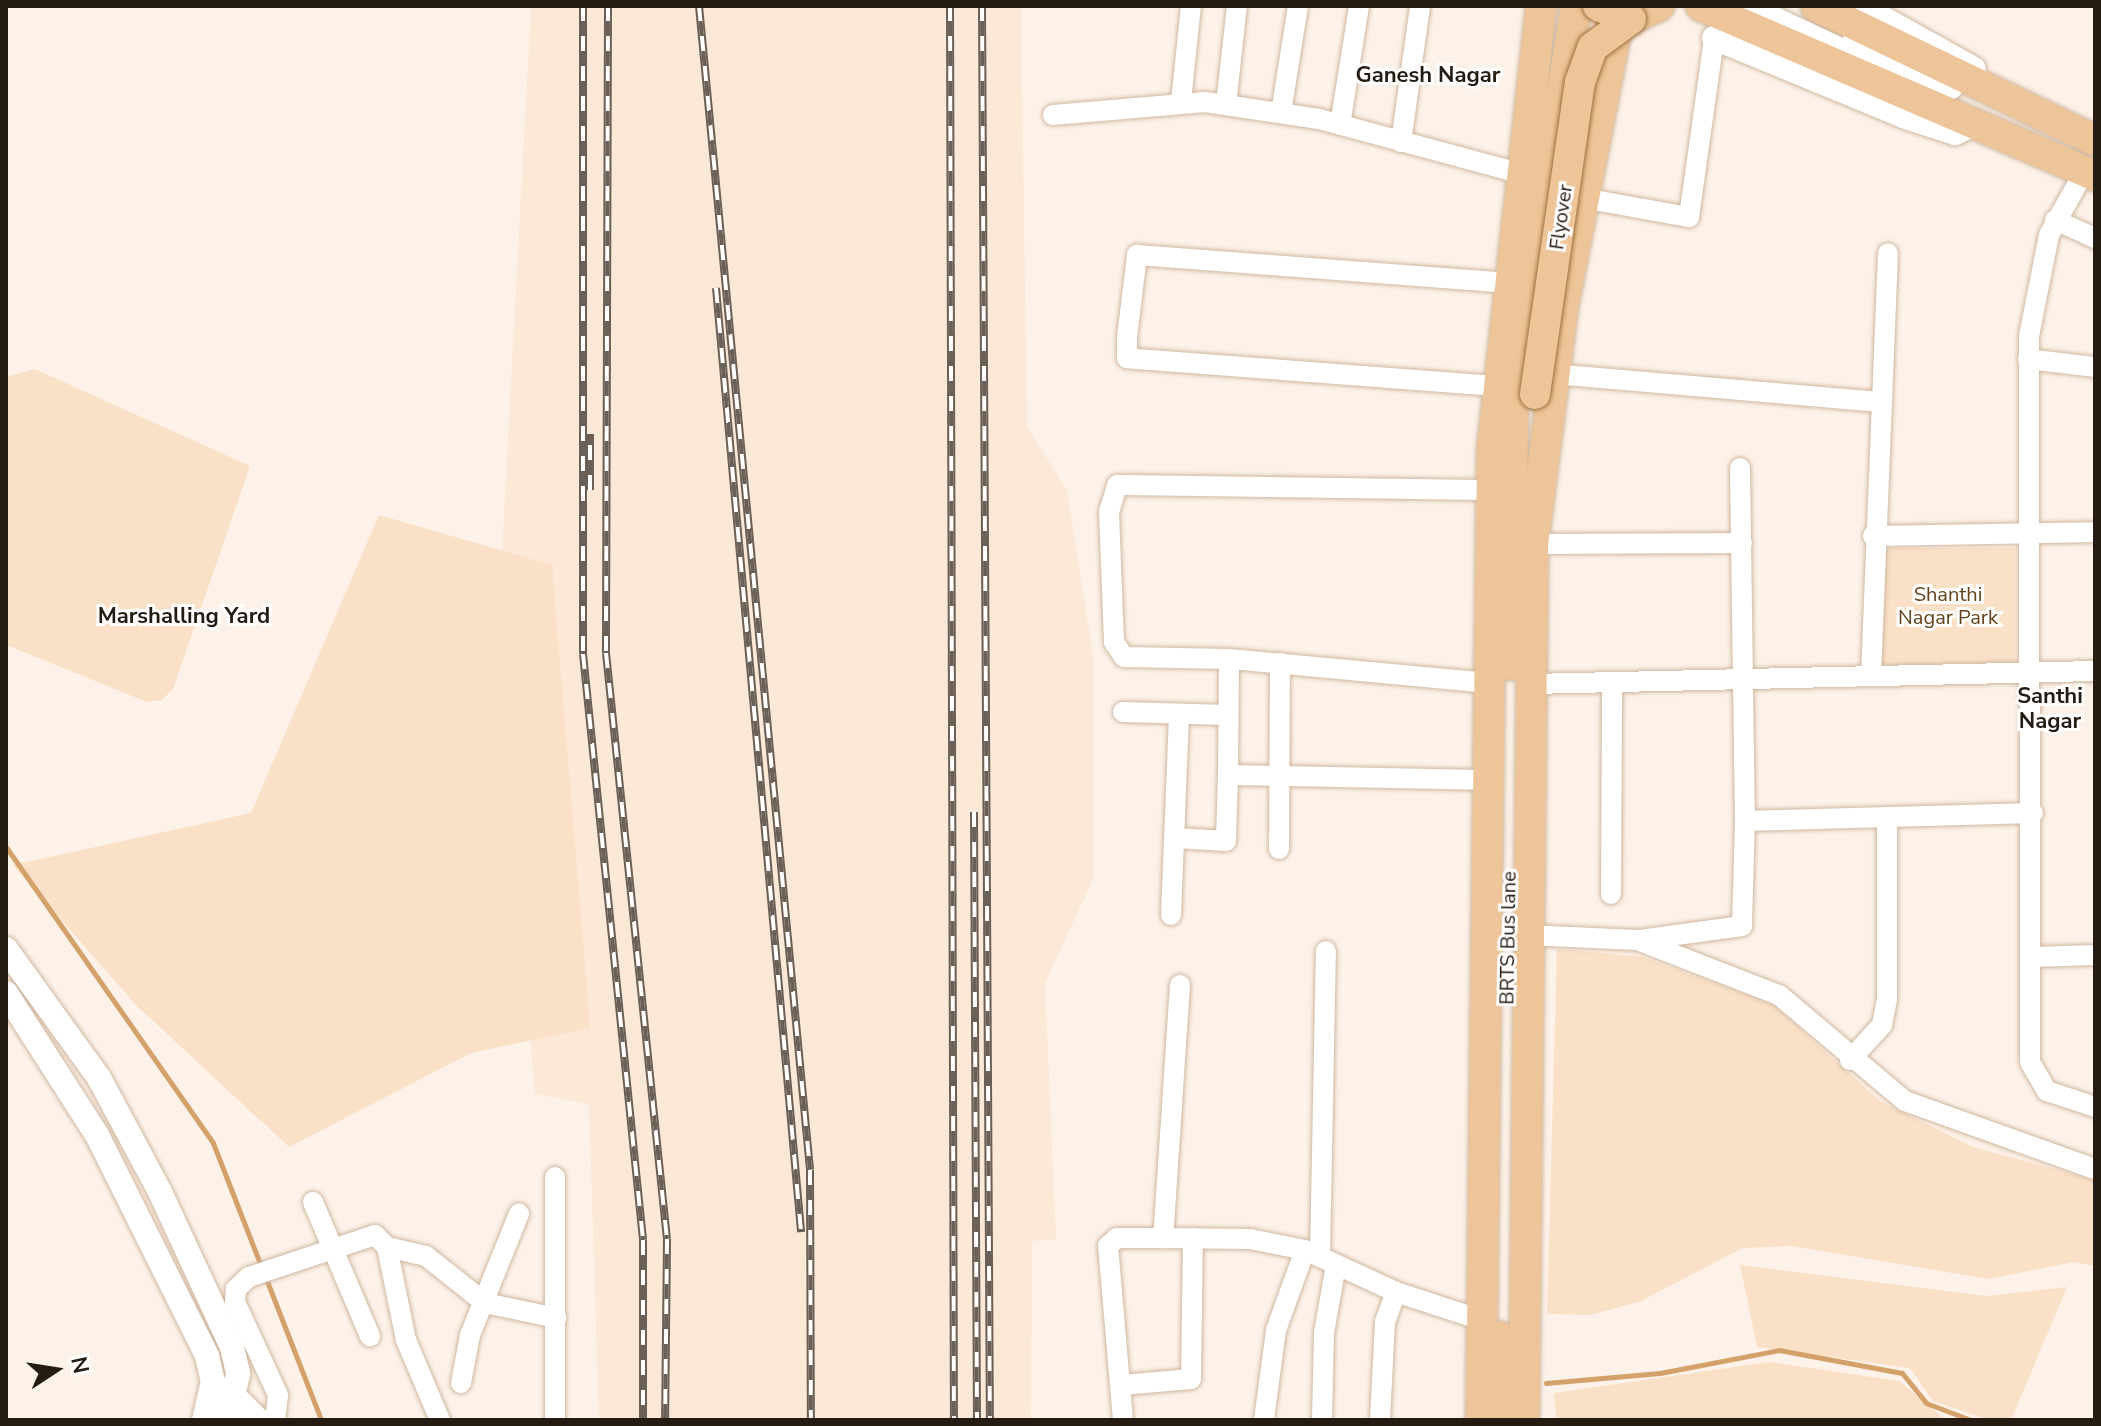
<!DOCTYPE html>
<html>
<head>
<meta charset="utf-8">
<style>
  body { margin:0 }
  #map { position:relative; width:2101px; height:1426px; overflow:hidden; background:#fdf2e9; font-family:"Nunito Sans",sans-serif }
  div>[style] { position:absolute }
  .built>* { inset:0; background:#fbe8d6 }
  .green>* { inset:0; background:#fae0c7; transform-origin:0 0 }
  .stream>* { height:5px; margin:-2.5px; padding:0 2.5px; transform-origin:2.5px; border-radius:2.5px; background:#d5a16b }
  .roads { filter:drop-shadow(0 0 2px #d0b8a0) drop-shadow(0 0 2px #d0b8a0) }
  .minor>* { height:20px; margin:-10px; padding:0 10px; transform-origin:10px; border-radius:10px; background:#fff }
  .tertiary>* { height:24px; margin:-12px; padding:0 12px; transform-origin:12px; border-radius:12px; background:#fff }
  .primary>* { height:30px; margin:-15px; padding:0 15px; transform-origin:15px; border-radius:15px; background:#eec598 }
  .rail>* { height:8px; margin-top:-4px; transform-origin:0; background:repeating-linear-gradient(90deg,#fff 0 15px,#6a6057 0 30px); box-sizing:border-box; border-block:2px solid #6a6057 }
  .bridges { filter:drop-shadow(0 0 2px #a0703d) drop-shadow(0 0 2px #a0703d) }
  .primary-bridge>* { height:30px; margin:-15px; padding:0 15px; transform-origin:15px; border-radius:15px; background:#eec598 }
  span { translate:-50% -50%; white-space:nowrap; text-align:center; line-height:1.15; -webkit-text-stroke:6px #fff; paint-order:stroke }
  .street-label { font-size:20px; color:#241b12 }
  .park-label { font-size:20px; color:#634017 }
  .neighbourhood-label { font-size:22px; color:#241b12; font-weight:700 }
  .frame { position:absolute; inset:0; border:8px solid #241b12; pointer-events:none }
  .north { position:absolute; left:16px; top:1330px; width:80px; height:80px; -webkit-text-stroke:6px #fff; paint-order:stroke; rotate:78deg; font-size:22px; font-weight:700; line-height:32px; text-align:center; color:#241b12 }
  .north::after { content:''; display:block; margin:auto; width:28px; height:36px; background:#241b12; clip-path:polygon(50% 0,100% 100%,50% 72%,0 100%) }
</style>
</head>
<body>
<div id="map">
  <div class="built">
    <i style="clip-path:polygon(531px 6px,1021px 6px,1027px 427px,1067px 490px,1094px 662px,1093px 879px,1045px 983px,1056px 1239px,1032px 1241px,1031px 1420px,599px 1420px,589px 1104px,535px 1094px,497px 646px)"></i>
  </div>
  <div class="green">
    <i style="clip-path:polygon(35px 369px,250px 466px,173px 689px,162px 700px,147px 702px,6px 645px,6px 377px)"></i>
    <i style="clip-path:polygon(379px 515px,552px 565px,590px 1028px,471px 1053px,289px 1147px,137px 1006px,13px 865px,251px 813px)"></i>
    <i style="left:1882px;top:548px;width:133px;height:117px"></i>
    <i style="clip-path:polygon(1557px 949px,1643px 957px,1774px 1005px,1880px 1101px,1973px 1147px,2095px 1180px,2095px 1266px,2074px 1262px,1988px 1279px,1791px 1246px,1743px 1248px,1639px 1302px,1590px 1315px,1547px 1314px)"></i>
    <i style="clip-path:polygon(1740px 1265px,1986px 1296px,2067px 1287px,2011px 1420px,1989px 1420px,1933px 1401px,1910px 1368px,1757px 1347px)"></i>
    <i style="clip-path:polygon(1769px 1362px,1899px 1381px,1946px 1420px,1556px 1420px,1554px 1393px)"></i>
  </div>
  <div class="stream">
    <i style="left:6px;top:847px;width:361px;rotate:55deg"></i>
    <i style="left:213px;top:1143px;width:132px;rotate:68.7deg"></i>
    <i style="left:265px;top:1276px;width:155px;rotate:68.7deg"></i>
    <i style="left:1546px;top:1383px;width:114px;rotate:-5deg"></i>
    <i style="left:1660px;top:1373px;width:121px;rotate:-10.9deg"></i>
    <i style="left:1779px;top:1350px;width:125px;rotate:10.6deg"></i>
    <i style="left:1902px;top:1373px;width:38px;rotate:51deg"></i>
    <i style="left:1926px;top:1403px;width:48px;rotate:20.7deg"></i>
  </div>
  <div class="roads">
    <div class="minor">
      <i style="left:1181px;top:102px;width:97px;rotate:-84.1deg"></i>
      <i style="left:1226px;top:105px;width:100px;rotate:-83.7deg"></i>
      <i style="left:1281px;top:113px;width:108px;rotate:-81deg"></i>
      <i style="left:1053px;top:115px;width:153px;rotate:-4.9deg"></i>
      <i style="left:1205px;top:102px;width:115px;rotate:8.5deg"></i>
      <i style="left:1319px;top:119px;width:211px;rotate:15.1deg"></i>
      <i style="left:1340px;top:125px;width:121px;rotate:-80.9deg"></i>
      <i style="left:1401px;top:142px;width:137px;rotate:-82deg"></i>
      <i style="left:2084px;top:172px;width:72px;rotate:119.1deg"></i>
      <i style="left:2049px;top:235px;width:103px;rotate:101.2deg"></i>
      <i style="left:2029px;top:336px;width:726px;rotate:89.92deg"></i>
      <i style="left:2030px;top:1062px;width:34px;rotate:60deg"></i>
      <i style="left:2047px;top:1091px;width:51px;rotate:18.4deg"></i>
      <i style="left:1583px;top:198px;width:108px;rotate:10.2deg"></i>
      <i style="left:1689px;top:217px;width:181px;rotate:-82deg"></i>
      <i style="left:2055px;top:220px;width:44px;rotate:24.2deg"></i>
      <i style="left:2028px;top:359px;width:67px;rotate:6.8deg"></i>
      <i style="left:1553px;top:374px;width:327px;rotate:4.9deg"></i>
      <i style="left:1496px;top:386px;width:370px;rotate:-175.7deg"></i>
      <i style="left:1127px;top:358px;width:21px;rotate:-90deg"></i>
      <i style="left:1127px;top:337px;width:83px;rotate:-83deg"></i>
      <i style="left:1137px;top:255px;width:371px;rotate:4.3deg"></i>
      <i style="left:1740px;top:468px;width:353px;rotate:89.2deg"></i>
      <i style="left:1745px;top:821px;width:288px;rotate:-1.6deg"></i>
      <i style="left:1873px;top:536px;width:222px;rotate:-1deg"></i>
      <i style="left:1533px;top:544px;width:209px;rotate:-0.3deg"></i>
      <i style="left:1871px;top:676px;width:423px;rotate:-87.7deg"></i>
      <i style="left:1489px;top:683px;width:261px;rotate:-174.7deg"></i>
      <i style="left:1229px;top:659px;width:105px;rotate:-178.9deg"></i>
      <i style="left:1124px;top:657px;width:18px;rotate:-124deg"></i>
      <i style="left:1114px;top:642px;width:130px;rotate:-92.2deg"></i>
      <i style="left:1109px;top:512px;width:28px;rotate:-73deg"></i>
      <i style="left:1117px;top:485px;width:374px;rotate:0.8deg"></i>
      <i style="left:1531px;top:684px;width:564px;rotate:-1.32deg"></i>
      <i style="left:1123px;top:712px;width:105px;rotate:1.6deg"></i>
      <i style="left:1228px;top:775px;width:116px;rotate:-89.5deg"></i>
      <i style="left:1175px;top:838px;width:51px;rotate:3.4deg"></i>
      <i style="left:1226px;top:841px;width:66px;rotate:-88.3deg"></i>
      <i style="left:1228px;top:775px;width:257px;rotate:1.1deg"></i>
      <i style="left:1279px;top:849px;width:186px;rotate:-89.7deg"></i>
      <i style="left:1611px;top:894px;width:212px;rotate:-89.7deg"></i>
      <i style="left:1171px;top:915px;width:201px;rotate:-87.7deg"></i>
      <i style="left:1526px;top:935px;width:111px;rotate:2.6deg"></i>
      <i style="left:1637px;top:940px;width:152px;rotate:21.2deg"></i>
      <i style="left:1779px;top:995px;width:165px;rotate:40.1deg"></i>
      <i style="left:1905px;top:1101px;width:202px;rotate:19.7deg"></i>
      <i style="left:1640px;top:940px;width:103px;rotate:-7.8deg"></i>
      <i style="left:1742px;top:926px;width:105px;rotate:-88.4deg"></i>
      <i style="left:2032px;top:957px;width:63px;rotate:-1.8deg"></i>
      <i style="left:1180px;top:985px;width:254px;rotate:93.8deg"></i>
      <i style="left:1163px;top:1238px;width:87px;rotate:0.7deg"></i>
      <i style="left:1250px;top:1239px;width:56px;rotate:11.3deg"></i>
      <i style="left:1305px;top:1250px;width:100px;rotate:24.8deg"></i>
      <i style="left:1396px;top:1292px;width:86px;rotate:18.2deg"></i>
      <i style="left:1850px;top:1060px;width:47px;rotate:-47.6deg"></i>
      <i style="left:1882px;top:1025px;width:26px;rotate:-79deg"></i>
      <i style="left:1887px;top:999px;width:182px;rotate:-90deg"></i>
      <i style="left:555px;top:1177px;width:243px;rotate:90deg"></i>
      <i style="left:313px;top:1202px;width:146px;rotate:67deg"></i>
      <i style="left:387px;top:1247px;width:40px;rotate:13deg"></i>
      <i style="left:426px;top:1256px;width:75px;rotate:38.5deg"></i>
      <i style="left:485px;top:1303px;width:73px;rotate:11.9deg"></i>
      <i style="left:1320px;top:1257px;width:306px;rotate:-88.9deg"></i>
      <i style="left:461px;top:1383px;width:49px;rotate:-79.4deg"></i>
      <i style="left:470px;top:1335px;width:131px;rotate:-68deg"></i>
      <i style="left:1122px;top:1385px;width:69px;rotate:-5deg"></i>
      <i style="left:1191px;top:1379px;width:141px;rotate:-89.2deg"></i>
      <i style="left:275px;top:1420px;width:25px;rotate:-83deg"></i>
      <i style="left:278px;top:1395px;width:102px;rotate:-114.8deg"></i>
      <i style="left:235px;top:1302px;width:13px;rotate:-86deg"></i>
      <i style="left:236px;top:1289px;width:18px;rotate:-43deg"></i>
      <i style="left:249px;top:1277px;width:133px;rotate:-18.4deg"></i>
      <i style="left:375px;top:1235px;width:17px;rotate:45deg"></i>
      <i style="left:387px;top:1247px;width:95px;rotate:78.5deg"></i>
      <i style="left:406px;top:1340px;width:87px;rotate:67deg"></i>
      <i style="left:1123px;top:1420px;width:175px;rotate:-94.9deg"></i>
      <i style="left:1108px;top:1246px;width:12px;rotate:-42deg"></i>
      <i style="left:1117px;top:1238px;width:46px"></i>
      <i style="left:1264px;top:1420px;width:91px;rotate:-82.4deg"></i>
      <i style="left:1276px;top:1330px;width:85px;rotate:-70.1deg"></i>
      <i style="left:1322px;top:1420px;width:87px;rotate:-88.7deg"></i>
      <i style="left:1324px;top:1333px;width:69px;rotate:-80deg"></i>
      <i style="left:1380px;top:1420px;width:98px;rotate:-87.1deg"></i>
      <i style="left:1385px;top:1322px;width:32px;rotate:-70deg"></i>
    </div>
    <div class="tertiary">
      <i style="left:1747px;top:6px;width:132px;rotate:25.2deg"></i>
      <i style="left:1861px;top:6px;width:129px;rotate:29.1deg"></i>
      <i style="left:1714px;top:38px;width:204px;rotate:22.4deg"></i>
      <i style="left:1903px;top:116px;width:55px;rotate:18.1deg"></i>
      <i style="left:1955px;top:133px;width:14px;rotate:-25deg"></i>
      <i style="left:1854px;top:42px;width:107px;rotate:24.9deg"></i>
      <i style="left:6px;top:949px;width:159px;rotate:54.2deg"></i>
      <i style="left:99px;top:1078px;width:129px;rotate:61.8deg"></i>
      <i style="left:160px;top:1192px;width:171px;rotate:65.1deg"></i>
      <i style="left:232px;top:1347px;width:28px;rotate:77deg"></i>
      <i style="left:238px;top:1374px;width:47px;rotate:102.3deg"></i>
      <i style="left:6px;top:993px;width:171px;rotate:57.4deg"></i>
      <i style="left:98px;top:1137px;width:245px;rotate:63.5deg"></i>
      <i style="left:207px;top:1356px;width:26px;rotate:77deg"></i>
      <i style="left:213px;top:1381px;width:40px;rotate:103deg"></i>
      <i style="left:235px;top:1397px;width:33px;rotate:45deg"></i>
    </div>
    <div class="primary">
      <i style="left:1701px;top:6px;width:429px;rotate:23.3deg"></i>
      <i style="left:1816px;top:6px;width:310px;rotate:25.7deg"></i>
      <i style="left:1631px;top:19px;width:31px;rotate:-25deg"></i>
      <i style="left:1511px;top:665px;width:274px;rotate:-89.6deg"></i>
      <i style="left:1513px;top:391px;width:390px;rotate:-80.7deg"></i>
      <i style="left:1501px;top:1337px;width:83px;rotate:89.3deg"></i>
      <i style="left:1481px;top:1420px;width:969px;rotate:-89.35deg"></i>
      <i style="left:1492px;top:451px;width:448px;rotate:-83.7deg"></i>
      <i style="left:1524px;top:1420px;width:876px;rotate:-89.41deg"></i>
      <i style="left:1533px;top:544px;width:239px;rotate:-82.8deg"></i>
      <i style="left:1563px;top:307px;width:296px;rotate:-79.1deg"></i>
    </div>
  </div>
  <div class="rail">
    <i style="left:583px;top:6px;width:648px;rotate:90deg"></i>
    <i style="left:583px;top:654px;width:589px;rotate:84.15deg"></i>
    <i style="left:643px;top:1240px;width:180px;rotate:90deg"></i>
    <i style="left:608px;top:6px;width:647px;rotate:90.18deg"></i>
    <i style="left:606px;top:653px;width:589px;rotate:84.06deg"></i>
    <i style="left:667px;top:1239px;width:181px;rotate:90.6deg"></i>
    <i style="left:699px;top:6px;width:1169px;rotate:84.55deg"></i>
    <i style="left:810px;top:1170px;width:250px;rotate:89.8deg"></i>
    <i style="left:950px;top:6px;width:1414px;rotate:89.84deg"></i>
    <i style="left:982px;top:6px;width:1414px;rotate:89.68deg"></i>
    <i style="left:716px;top:288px;width:948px;rotate:84.85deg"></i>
    <i style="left:590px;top:490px;width:56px;rotate:-90deg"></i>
    <i style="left:974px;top:812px;width:608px;rotate:89.72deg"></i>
  </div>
  <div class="bridges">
    <div class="primary-bridge">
      <i style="left:1598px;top:6px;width:35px;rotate:22deg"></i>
      <i style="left:1535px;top:394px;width:315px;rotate:-81.8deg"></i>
      <i style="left:1580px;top:82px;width:37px;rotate:-70deg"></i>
      <i style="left:1593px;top:47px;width:47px;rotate:-36.4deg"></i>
    </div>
  </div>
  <div class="street-label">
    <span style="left:1561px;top:217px;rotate:-82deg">Flyover</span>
    <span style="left:1508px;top:938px;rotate:-89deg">BRTS Bus lane</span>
  </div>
  <div class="park-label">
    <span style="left:1948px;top:606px">Shanthi<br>Nagar Park</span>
  </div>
  <div class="neighbourhood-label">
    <span style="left:1428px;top:76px">Ganesh Nagar</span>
    <span style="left:184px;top:617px">Marshalling Yard</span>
    <span style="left:2050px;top:709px">Santhi<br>Nagar</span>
  </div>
  <div class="frame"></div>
  <div class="north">N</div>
</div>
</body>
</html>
